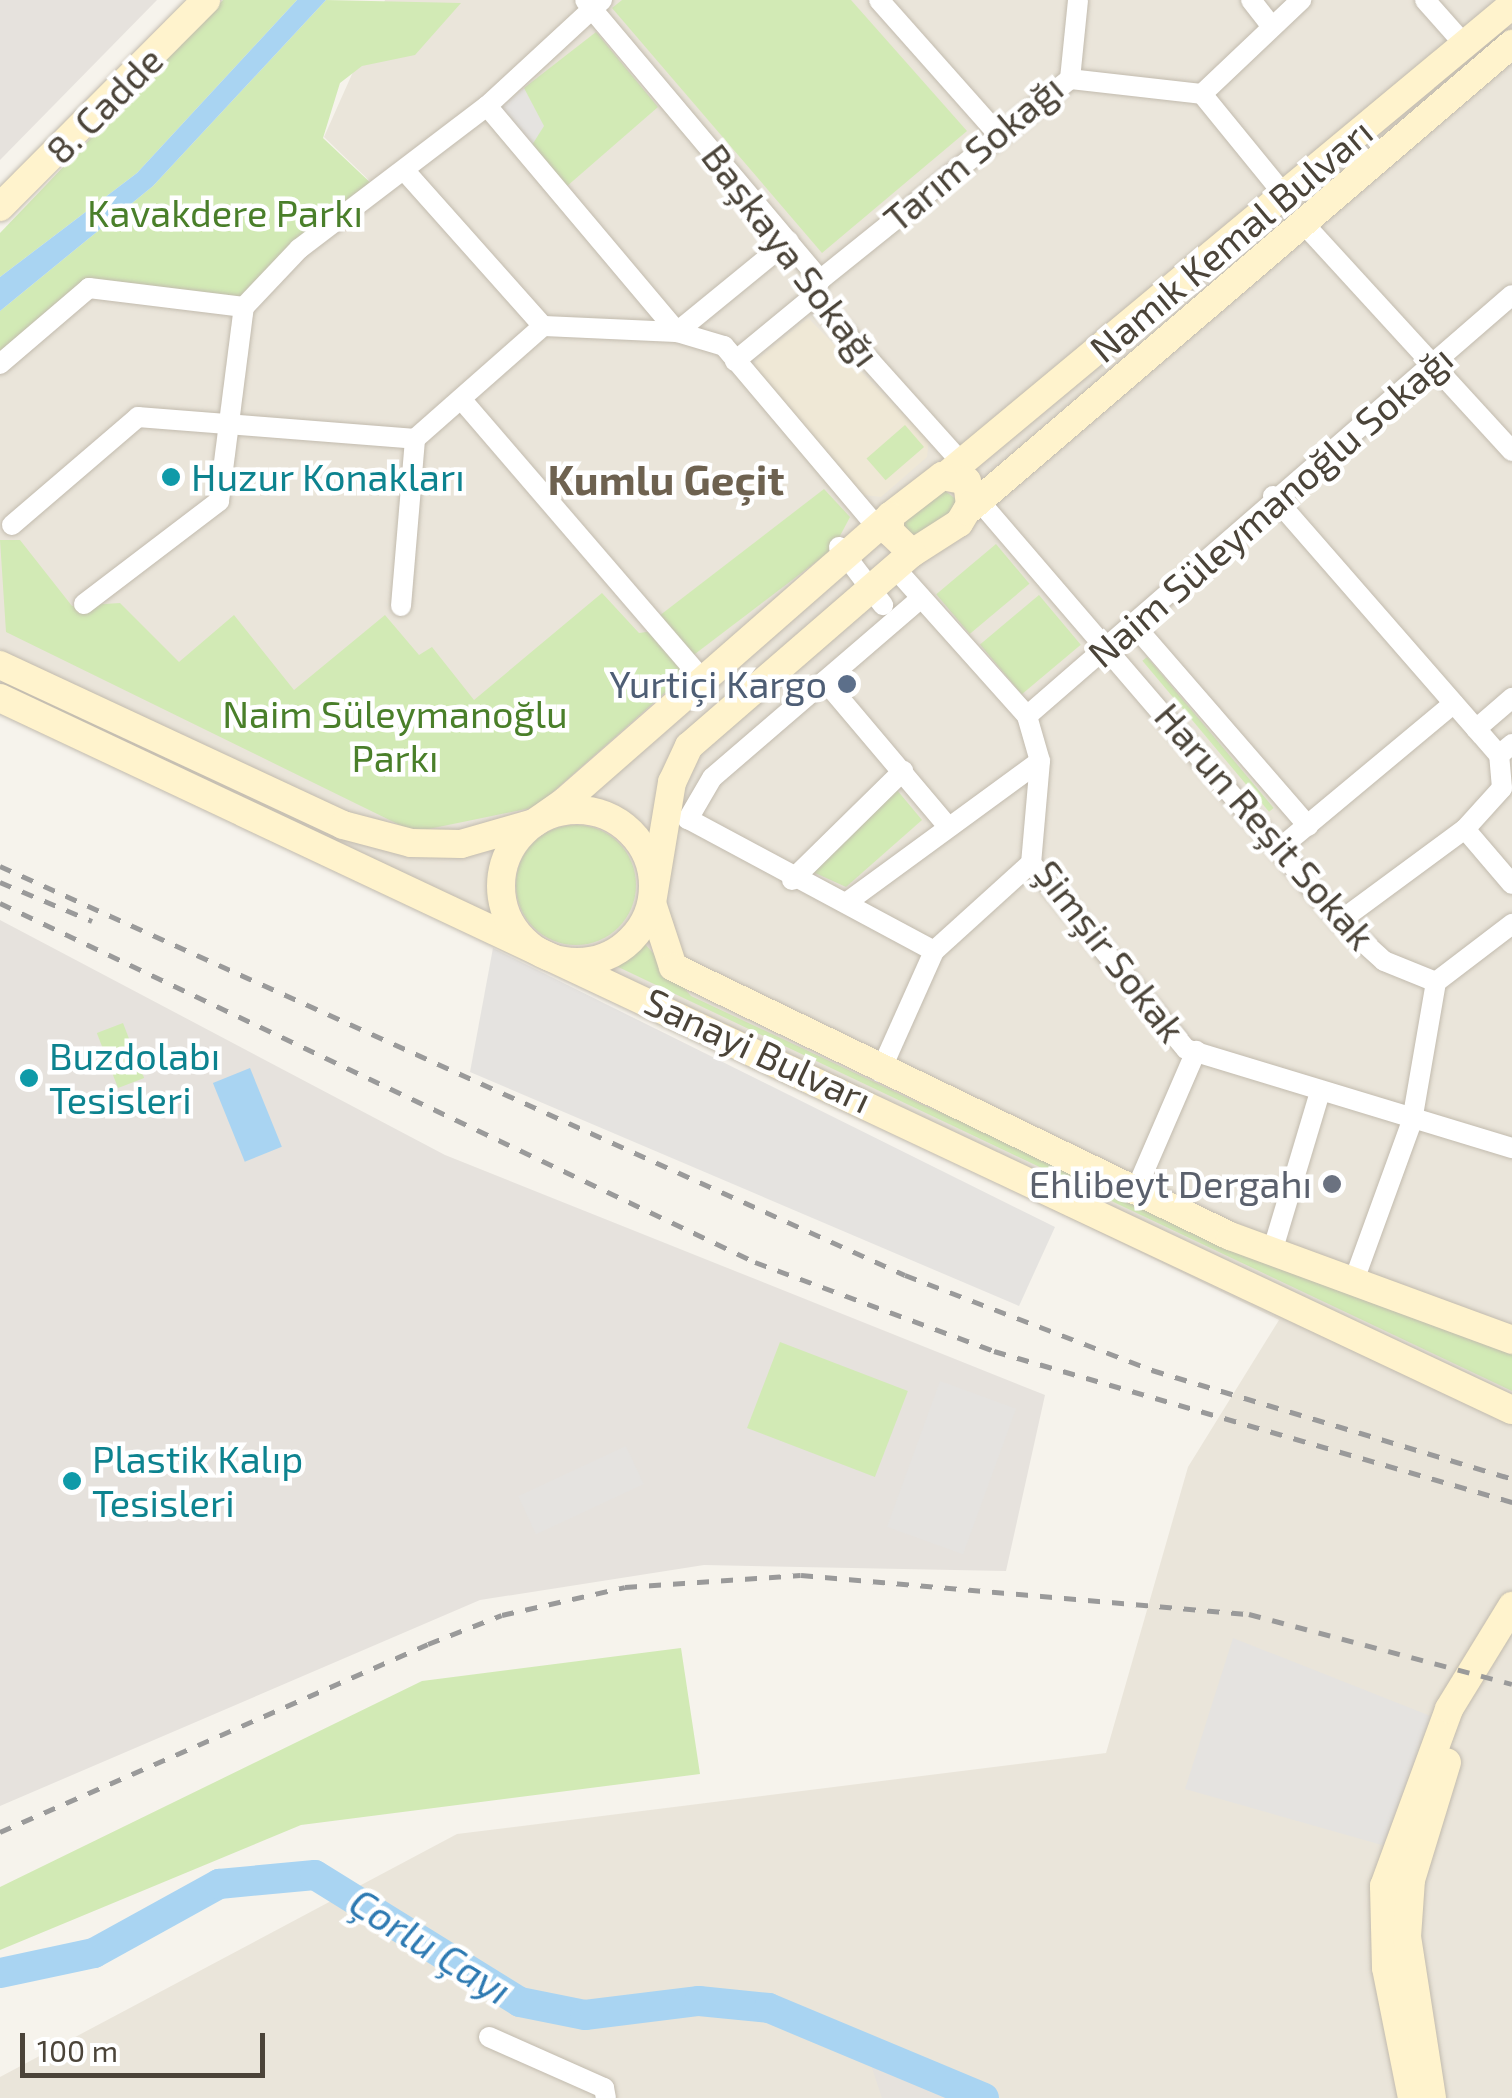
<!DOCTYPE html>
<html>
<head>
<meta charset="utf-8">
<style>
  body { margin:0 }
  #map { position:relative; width:1512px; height:2098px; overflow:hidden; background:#f6f3ec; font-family:"Exo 2",sans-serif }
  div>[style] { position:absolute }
  .residential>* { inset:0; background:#eae5da }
  .industrial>* { inset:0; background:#e6e2dd }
  .education>* { inset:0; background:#efe8d6 }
  .green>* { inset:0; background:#d2eab5; transform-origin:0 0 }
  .round { border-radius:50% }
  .parking>* { inset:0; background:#e5e3e0; transform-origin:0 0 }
  .water>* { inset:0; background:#a9d4f2; transform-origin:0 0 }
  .river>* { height:30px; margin:-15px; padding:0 15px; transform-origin:15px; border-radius:15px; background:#a9d4f2 }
  .roads { filter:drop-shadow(0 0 2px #c2bbae) drop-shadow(0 0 2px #c2bbae) }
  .street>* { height:20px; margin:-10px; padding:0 10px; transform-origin:10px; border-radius:10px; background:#fff }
  .secondary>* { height:28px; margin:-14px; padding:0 14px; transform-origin:14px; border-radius:14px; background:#fff3cd }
  .secondary>.ring { margin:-14px; padding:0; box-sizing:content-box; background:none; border:28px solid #fff3cd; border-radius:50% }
  .rail>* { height:5px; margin-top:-2.5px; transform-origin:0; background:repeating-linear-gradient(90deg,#9a9a9a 0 12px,transparent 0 24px) }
  .dots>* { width:28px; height:28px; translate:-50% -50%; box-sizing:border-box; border:5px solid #fff; border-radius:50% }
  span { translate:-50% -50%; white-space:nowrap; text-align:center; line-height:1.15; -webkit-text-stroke:9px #fff; paint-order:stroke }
  .street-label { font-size:38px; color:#4b4439 }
  .park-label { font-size:38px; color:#4a7f2a }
  .culture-label { font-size:38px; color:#0d838f }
  .left { translate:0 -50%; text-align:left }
  .service-label { font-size:38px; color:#4e5e75 }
  .right { translate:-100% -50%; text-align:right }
  .worship-label { font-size:38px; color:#5b616d }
  .water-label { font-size:40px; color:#2e7ab2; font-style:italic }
  .quarter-label { font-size:42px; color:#6e6250; font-weight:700 }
  .scale { position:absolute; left:20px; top:2033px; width:245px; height:45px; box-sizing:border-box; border:5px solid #4b4439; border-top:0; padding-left:12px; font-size:30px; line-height:35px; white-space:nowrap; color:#4b4439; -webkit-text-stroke:8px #fff; paint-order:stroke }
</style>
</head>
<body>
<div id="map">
  <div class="residential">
    <i style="clip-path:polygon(385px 0,1512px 0,1512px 2098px,0 2098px,0 2077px,457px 1834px,1106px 1753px,1188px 1467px,1279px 1320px,111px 750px,0 649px,0 366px,87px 285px,244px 303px,376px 187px,324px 137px)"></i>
  </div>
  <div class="industrial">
    <i style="clip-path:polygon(0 0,157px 0,0 160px)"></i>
    <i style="clip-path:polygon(0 920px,445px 1155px,1045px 1395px,1006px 1571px,704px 1565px,480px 1600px,0 1806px)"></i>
    <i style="clip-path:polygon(871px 2065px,952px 2098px,882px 2098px)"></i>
  </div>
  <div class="education">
    <i style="clip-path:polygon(808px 318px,929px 440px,927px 457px,881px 497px,857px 494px,755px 377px,755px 361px)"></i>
  </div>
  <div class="green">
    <i style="clip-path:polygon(223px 0,297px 0,137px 173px,0 277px,0 233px)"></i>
    <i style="clip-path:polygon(326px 0,461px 3px,415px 55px,362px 66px,340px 83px,323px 138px,375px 187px,303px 234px,244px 301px,87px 284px,0 358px,0 311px,153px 186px)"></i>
    <i style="clip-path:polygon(622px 0,851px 0,967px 131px,822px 253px,612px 8px)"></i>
    <i style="clip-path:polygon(596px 32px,658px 107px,566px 187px,532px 145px,524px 88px)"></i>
    <i style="left:905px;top:425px;width:29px;height:51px;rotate:49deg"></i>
    <i style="clip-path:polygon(824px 489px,850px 517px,833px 549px,691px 657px,659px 616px)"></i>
    <i style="clip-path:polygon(944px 490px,957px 500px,949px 516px,912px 543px,898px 526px)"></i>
    <i style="clip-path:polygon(0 540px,20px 540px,72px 606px,120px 603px,179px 662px,234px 615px,294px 690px,385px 615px,419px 655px,432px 647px,474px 700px,602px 593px,639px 633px,653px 631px,685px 675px,536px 807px,414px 832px,6px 632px)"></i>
    <i style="left:996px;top:544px;width:52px;height:78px;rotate:50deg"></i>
    <i style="left:1039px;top:595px;width:65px;height:77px;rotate:50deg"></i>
    <i style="left:1147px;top:657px;width:197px;height:6px;rotate:50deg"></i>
    <i style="clip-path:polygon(897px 790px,922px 820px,846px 887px,813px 872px)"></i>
    <i class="round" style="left:516px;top:825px;width:120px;height:120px"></i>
    <i style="clip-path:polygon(645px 944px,691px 996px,923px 1105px,1512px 1352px,1512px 1391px,614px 965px)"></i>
    <i style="left:123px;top:1023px;width:59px;height:28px;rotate:69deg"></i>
    <i style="left:780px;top:1342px;width:137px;height:92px;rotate:21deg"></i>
    <i style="clip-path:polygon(681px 1648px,700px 1774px,301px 1825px,0 1950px,0 1887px,422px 1681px)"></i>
  </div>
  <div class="parking">
    <i style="clip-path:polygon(524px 88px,544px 126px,532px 145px,501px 107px)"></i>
    <i style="clip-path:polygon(493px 948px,1055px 1227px,1019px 1306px,470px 1072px)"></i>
    <i style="left:940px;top:1381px;width:81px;height:155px;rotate:20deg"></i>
    <i style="left:626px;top:1446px;width:42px;height:119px;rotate:65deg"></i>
    <i style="clip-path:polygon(1233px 1638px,1438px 1719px,1389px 1847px,1185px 1789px)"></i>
  </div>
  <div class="water">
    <i style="clip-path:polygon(297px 0,326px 0,153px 186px,0 311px,0 277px,137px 173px)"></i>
    <i style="left:250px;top:1068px;width:85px;height:40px;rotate:68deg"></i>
  </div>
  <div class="river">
    <i style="left:0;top:1973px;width:96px;rotate:-12deg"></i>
    <i style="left:94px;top:1953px;width:143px;rotate:-28.9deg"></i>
    <i style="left:219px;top:1884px;width:96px;rotate:-5.4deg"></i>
    <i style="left:315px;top:1875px;width:241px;rotate:31.8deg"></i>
    <i style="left:520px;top:2002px;width:66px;rotate:11.3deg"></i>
    <i style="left:585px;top:2015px;width:115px;rotate:-7deg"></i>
    <i style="left:699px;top:2001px;width:70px;rotate:5.7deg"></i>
    <i style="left:769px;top:2008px;width:233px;rotate:22.7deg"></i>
  </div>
  <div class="roads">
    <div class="street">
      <i style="left:602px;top:0;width:13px;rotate:138deg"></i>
      <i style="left:592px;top:9px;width:354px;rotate:49.9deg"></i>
      <i style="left:820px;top:280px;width:18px;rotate:112deg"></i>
      <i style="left:813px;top:297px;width:101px;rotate:140.6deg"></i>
      <i style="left:879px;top:0;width:179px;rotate:48.4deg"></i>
      <i style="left:1251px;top:0;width:33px;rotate:52deg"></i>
      <i style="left:1425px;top:0;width:60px;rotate:48.4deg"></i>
      <i style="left:1070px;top:79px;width:133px;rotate:6.5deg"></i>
      <i style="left:1202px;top:94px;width:133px;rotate:50.8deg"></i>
      <i style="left:1202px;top:94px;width:137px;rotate:-43.5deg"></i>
      <i style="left:487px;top:106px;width:295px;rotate:49.9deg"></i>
      <i style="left:677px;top:332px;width:49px;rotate:16.6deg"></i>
      <i style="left:724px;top:346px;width:238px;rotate:49.8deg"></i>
      <i style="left:404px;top:170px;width:209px;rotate:48.3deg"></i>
      <i style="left:1304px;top:224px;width:308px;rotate:47.5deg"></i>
      <i style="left:820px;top:280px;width:321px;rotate:-38.8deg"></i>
      <i style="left:1070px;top:79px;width:79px;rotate:-84.2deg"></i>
      <i style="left:813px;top:297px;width:224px;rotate:48.1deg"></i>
      <i style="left:0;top:364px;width:117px;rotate:-40.5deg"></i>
      <i style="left:89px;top:288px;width:156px;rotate:7deg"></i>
      <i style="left:462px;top:400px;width:373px;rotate:49.3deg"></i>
      <i style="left:1273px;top:496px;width:344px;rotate:48.9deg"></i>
      <i style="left:981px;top:503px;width:551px;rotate:49.34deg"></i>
      <i style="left:1340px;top:921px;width:59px;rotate:42.3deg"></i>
      <i style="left:1384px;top:961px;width:56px;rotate:22deg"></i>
      <i style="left:1436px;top:982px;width:141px;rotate:99.8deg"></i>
      <i style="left:1412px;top:1121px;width:172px;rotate:110deg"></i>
      <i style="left:12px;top:525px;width:166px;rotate:-40.6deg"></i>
      <i style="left:138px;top:417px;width:278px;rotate:4.5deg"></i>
      <i style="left:415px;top:439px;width:171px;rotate:-41.4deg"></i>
      <i style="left:543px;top:326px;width:134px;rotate:2.6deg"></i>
      <i style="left:677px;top:332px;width:144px;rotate:-39.3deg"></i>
      <i style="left:839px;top:547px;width:73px;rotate:52.8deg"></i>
      <i style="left:894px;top:567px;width:200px;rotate:48.2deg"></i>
      <i style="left:1027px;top:716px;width:47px;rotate:73.9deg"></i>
      <i style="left:1040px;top:761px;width:102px;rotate:95deg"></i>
      <i style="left:1031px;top:863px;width:242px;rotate:50.2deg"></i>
      <i style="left:1186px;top:1049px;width:341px;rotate:16.9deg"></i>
      <i style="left:920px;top:599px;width:274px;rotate:139.3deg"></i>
      <i style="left:712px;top:778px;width:48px;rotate:120.3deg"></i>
      <i style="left:688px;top:819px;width:279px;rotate:28.2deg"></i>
      <i style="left:84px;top:604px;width:170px;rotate:-37.3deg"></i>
      <i style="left:219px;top:501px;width:196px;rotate:-82.7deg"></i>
      <i style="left:244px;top:307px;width:80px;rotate:-46.5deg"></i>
      <i style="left:299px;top:249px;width:236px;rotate:-37.3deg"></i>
      <i style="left:487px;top:106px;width:143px;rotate:-42.7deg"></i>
      <i style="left:592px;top:9px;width:11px;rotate:-128deg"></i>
      <i style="left:401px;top:606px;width:168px;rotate:-85.2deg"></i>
      <i style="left:1134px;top:625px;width:266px;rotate:49.1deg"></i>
      <i style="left:825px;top:681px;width:187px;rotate:49.8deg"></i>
      <i style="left:1027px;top:716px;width:642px;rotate:-40.96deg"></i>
      <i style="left:1476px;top:729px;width:48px;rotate:-40.7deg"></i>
      <i style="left:1465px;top:829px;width:72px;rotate:49.5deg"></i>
      <i style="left:1280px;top:848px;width:226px;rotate:-39.8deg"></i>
      <i style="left:792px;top:880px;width:156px;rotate:-44.5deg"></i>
      <i style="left:850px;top:900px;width:235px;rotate:-36.2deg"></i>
      <i style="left:1340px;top:921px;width:155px;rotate:-36.4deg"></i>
      <i style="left:1465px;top:829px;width:55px;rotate:-47.9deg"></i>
      <i style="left:1502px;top:788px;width:33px;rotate:-95deg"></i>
      <i style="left:1499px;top:755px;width:17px;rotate:-40deg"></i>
      <i style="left:1436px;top:982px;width:96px;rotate:-37.3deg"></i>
      <i style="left:880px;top:1072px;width:133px;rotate:-65.9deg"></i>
      <i style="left:934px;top:951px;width:131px;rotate:-42.2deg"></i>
      <i style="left:1135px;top:1192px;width:154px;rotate:-66.6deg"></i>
      <i style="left:1272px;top:1252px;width:167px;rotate:-73.3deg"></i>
      <i style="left:489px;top:2037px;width:126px;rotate:23.9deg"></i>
      <i style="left:604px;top:2088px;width:10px;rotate:79deg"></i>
    </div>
    <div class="secondary">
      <i style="left:0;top:207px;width:292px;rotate:-45.1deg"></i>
      <i style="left:949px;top:473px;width:732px;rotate:-39.74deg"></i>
      <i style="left:942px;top:476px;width:25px;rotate:11deg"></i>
      <i style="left:967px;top:481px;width:24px;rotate:83deg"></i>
      <i style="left:970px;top:505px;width:21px;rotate:121deg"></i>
      <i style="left:959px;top:523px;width:56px;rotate:147.4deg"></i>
      <i style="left:912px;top:553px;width:30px;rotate:-136deg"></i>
      <i style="left:890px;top:532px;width:16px;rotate:-90deg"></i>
      <i style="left:890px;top:516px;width:66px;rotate:-37.6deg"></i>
      <i style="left:967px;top:511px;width:718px;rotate:-40.59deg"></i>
      <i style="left:912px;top:553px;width:295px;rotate:139.1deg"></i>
      <i style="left:689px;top:746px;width:40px;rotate:115deg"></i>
      <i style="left:672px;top:782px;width:123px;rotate:99.4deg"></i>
      <i style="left:652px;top:903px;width:67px;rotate:71.8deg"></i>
      <i style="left:673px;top:967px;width:619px;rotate:25.78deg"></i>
      <i style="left:1230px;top:1236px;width:301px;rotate:20.2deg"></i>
      <i style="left:0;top:665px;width:378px;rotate:25deg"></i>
      <i style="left:343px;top:825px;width:70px;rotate:14.8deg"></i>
      <i style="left:411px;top:843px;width:50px;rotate:1.1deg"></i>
      <i style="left:461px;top:844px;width:76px;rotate:-16deg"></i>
      <i style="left:534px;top:823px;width:38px;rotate:-35deg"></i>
      <i style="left:565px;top:801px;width:432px;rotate:-41.2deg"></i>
      <i style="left:0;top:698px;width:1671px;rotate:25.22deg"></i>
      <i class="ring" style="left:501px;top:810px;width:124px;height:124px"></i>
      <i style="left:1412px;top:2098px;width:133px;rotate:-101.3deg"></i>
      <i style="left:1386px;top:1968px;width:82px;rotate:-91.4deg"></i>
      <i style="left:1384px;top:1886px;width:189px;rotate:-69.8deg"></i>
      <i style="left:1449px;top:1709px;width:121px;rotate:-58.5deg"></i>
      <i style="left:1432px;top:2098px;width:163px;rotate:-98.8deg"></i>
      <i style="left:1407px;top:1937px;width:57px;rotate:-86deg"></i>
      <i style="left:1411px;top:1880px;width:123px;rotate:-73deg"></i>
    </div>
  </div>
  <div class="rail">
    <i style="left:0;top:866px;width:993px;rotate:24.32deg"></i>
    <i style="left:905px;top:1275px;width:265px;rotate:21deg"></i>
    <i style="left:1152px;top:1370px;width:376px;rotate:16.8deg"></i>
    <i style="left:0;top:882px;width:100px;rotate:23deg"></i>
    <i style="left:0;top:903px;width:836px;rotate:25.43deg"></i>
    <i style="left:755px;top:1262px;width:255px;rotate:20.4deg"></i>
    <i style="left:994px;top:1351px;width:540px;rotate:16.25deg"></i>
    <i style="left:0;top:1832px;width:467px;rotate:-23.7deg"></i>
    <i style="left:428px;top:1644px;width:79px;rotate:-21.4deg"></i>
    <i style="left:502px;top:1615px;width:126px;rotate:-12.8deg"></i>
    <i style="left:625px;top:1587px;width:176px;rotate:-3.9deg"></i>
    <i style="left:801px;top:1575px;width:450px;rotate:5deg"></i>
    <i style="left:1249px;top:1614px;width:272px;rotate:14.9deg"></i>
  </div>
  <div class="dots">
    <i style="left:171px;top:477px;background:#0f9aa8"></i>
    <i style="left:847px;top:684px;background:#5c6f8a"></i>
    <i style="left:29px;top:1078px;background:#0f9aa8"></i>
    <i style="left:1332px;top:1184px;background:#6b7280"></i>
    <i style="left:72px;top:1481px;background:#0f9aa8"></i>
  </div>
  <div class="street-label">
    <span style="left:104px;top:105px;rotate:-45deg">8. Cadde</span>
    <span style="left:973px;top:153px;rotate:-40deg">Tarım Sokağı</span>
    <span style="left:1231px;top:240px;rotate:-40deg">Namık Kemal Bulvarı</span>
    <span style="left:791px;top:255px;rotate:53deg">Başkaya Sokağı</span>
    <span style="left:1270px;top:506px;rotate:-41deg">Naim Süleymanoğlu Sokağı</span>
    <span style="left:1265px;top:826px;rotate:49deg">Harun Reşit Sokak</span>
    <span style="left:1110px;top:951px;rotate:52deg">Şimşir Sokak</span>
    <span style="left:758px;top:1050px;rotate:25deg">Sanayi Bulvarı</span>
  </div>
  <div class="park-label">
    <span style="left:225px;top:213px">Kavakdere Parkı</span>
    <span style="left:395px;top:736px">Naim Süleymanoğlu<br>Parkı</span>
  </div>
  <div class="culture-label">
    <span class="left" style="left:191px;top:477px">Huzur Konakları</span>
    <span class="left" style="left:49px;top:1078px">Buzdolabı<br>Tesisleri</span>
    <span class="left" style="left:92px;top:1481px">Plastik Kalıp<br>Tesisleri</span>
  </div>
  <div class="service-label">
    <span class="right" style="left:827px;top:684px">Yurtiçi Kargo</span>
  </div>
  <div class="worship-label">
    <span class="right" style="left:1312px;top:1184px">Ehlibeyt Dergahı</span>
  </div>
  <div class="water-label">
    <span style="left:431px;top:1945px;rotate:32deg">Çorlu Çayı</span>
  </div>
  <div class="quarter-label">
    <span style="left:666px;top:478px">Kumlu Geçit</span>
  </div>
  <div class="scale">100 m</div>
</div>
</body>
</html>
